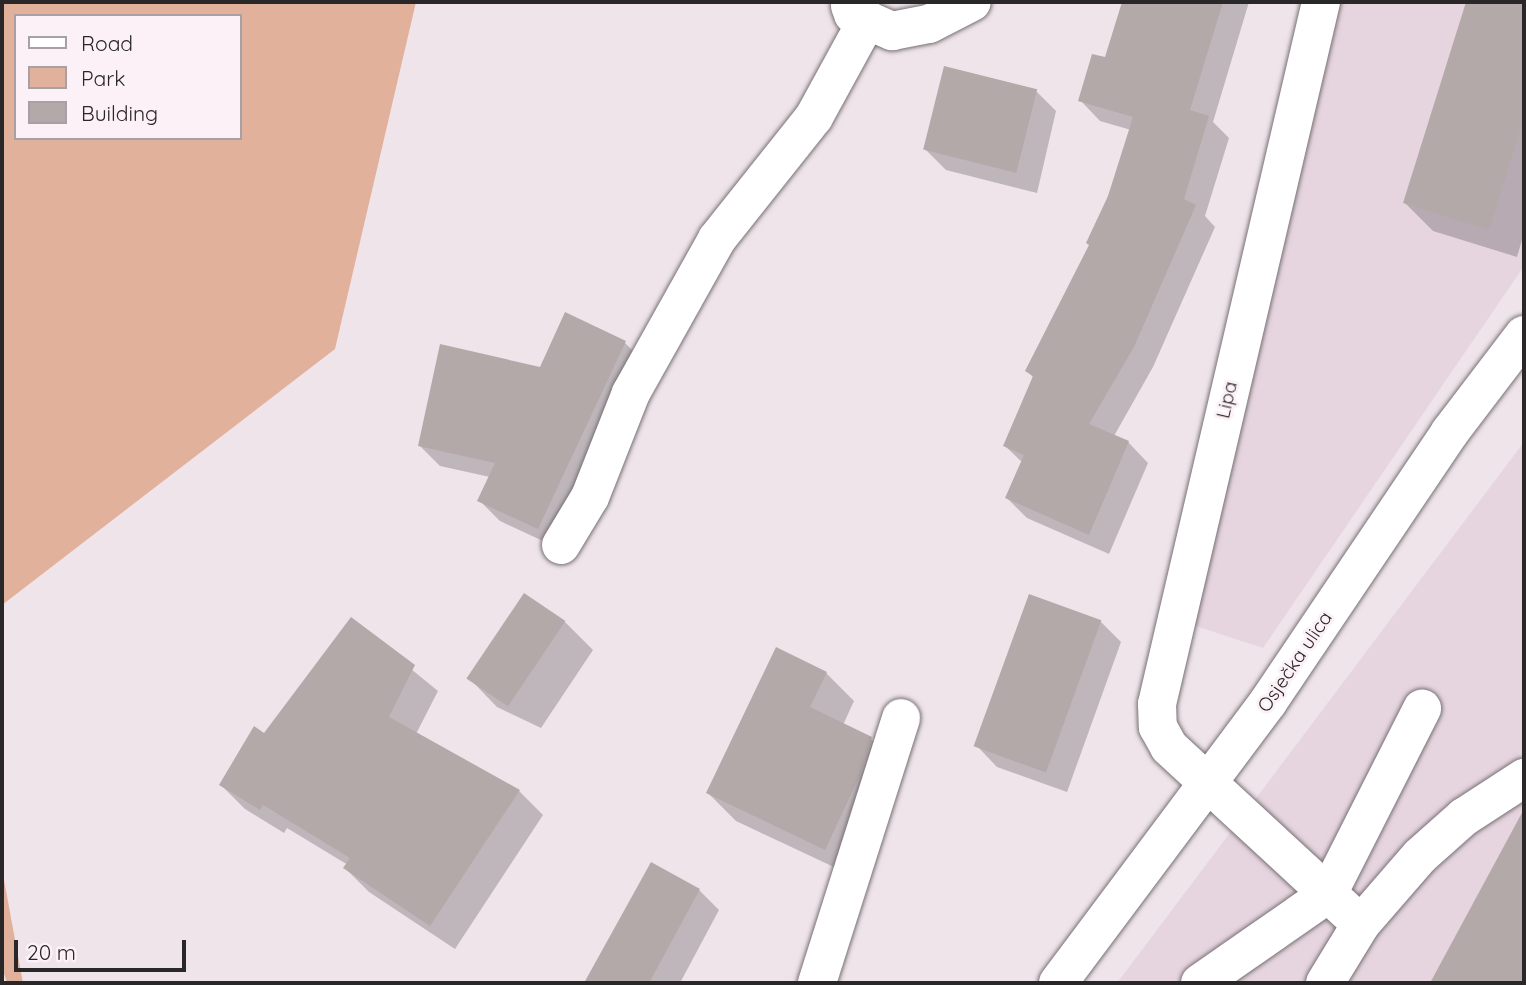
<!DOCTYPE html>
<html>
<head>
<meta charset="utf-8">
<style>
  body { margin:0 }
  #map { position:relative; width:1526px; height:985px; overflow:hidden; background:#eee4ea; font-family:Quicksand,sans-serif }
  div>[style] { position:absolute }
  .built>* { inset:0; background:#e6d5df }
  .green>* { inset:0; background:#e1b19c }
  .shadow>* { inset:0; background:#0003 }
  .building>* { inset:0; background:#b4a9a9; transform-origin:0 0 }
  .roads { filter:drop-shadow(0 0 2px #787075) drop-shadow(0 0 2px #787075) }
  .minor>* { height:38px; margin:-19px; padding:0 19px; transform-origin:19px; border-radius:19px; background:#fff }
  .major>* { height:38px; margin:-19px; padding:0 19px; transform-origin:19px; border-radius:19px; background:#fff }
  span { translate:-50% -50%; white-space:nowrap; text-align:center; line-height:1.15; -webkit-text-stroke:6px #fbf1f7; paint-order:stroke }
  .street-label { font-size:19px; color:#2a2729 }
  .frame { position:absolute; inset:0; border:4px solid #2a2729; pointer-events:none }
  .legend { position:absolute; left:14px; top:14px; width:228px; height:126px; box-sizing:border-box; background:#fbf1f7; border:2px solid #a7a0a5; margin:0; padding:9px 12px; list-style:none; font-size:21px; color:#2a2729 }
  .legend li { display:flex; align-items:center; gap:14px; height:35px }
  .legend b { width:35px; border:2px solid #a7a0a5 }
  .scale { position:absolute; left:14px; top:940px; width:172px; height:32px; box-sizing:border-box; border:4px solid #2a2729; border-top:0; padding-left:9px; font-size:21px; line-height:24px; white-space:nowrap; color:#2a2729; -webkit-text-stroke:5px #fbf1f7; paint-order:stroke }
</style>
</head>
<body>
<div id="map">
  <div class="built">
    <i style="clip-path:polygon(1317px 2px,1524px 2px,1524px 266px,1263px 648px,1162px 615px)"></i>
    <i style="clip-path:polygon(1524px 442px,1524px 983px,1117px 983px)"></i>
  </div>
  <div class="green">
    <i style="clip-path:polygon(evenodd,2px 2px,416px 2px,335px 349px,2px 605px,2px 2px,16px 16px,240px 16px,240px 138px,16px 138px,16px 16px)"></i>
    <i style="clip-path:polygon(2px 869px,23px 983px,7px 983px,2px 967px)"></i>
  </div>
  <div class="shadow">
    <i style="clip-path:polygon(1124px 2px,1249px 2px,1213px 122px,1229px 138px,1205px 216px,1215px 227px,1153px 367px,1114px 436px,1128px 442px,1148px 463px,1109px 554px,1027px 518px,1007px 498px,1023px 463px,1005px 446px,1034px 378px,1027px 371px,1091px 246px,1131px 130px,1100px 121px,1080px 100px,1106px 60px)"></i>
    <i style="clip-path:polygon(1468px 2px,1524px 2px,1524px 233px,1517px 257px,1433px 231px,1405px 203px)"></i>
    <i style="clip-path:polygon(1036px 91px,1056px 111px,1037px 193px,946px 170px,926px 150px)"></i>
    <i style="clip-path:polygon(625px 343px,645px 363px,558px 548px,500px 521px,479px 500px,490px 477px,440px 466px,420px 446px,541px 369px)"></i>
    <i style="clip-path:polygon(351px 620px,438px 691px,416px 734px,519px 791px,543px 815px,455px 949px,369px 892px,345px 868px,348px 865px,287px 828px,284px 833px,245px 809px,221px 785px,265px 735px)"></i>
    <i style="clip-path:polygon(565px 622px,593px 650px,541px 728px,497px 707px,470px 679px)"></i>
    <i style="clip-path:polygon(1101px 622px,1121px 642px,1067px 792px,997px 767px,977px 746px)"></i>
    <i style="clip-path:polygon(826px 673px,854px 701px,843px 725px,871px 739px,899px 767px,853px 876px,736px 821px,708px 793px)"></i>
    <i style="clip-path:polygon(1511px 838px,1524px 846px,1524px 983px,1432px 983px)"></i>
    <i style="clip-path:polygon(652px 864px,699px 890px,719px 910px,680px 983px,586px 983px)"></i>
  </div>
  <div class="building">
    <i style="clip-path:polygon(1122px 2px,1223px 2px,1190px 110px,1209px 116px,1184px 199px,1196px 205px,1134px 347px,1089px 424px,1129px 441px,1089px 535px,1005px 498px,1024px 455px,1003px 446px,1033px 376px,1025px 371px,1089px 245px,1086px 243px,1108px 196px,1133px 117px,1078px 101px,1092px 54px,1105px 57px)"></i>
    <i style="clip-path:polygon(1466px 2px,1524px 2px,1524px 118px,1489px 230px,1403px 203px)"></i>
    <i style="left:944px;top:66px;width:96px;height:86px;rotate:14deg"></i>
    <i style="clip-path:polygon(565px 312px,626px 341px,538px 529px,477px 501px,495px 463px,418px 446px,440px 344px,540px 367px)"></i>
    <i style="left:524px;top:593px;width:50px;height:103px;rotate:34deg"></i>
    <i style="left:1029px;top:594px;width:77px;height:162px;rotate:20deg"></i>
    <i style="clip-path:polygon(351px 617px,415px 665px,389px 717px,520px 790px,430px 926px,343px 868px,350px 858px,263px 805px,260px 810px,219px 785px,254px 726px,264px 733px)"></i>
    <i style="clip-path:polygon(776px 647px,827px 672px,810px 707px,872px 737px,860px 775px,825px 850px,706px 793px)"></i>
    <i style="clip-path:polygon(1524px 809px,1524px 983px,1430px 983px)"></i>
    <i style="clip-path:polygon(651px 862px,700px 889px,649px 983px,584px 983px)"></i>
  </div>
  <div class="roads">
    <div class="minor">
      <i style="left:1321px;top:2px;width:721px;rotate:103.15deg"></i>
      <i style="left:1157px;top:704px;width:23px;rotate:88deg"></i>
      <i style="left:1158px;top:727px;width:23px;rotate:61deg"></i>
      <i style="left:1169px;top:747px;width:261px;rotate:42.7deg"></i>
      <i style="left:1361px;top:924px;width:69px;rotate:121.4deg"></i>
      <i style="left:850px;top:6px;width:9px;rotate:69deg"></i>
      <i style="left:853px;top:14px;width:43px;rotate:23.6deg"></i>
      <i style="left:892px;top:31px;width:38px;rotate:-11deg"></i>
      <i style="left:929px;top:24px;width:48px;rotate:-27.1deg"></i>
      <i style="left:561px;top:545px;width:56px;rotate:-58.9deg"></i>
      <i style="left:590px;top:497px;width:112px;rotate:-68.5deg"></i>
      <i style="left:631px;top:393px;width:176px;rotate:-60.8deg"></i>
      <i style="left:717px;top:239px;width:156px;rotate:-51.5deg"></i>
      <i style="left:814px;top:117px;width:111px;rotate:-61.3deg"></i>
      <i style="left:1361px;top:924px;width:90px;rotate:-49.1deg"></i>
      <i style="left:1420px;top:856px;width:59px;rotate:-41.6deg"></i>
      <i style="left:1464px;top:817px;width:72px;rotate:-33deg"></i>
      <i style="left:817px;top:983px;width:278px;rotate:-72.4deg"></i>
      <i style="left:1200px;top:983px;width:156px;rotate:-34.8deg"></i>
      <i style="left:1328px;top:894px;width:208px;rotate:-63.1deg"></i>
    </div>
    <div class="major">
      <i style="left:1058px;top:983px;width:351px;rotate:-53.2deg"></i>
      <i style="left:1268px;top:702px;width:326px;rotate:-56deg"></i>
      <i style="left:1450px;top:432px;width:122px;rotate:-52.7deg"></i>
    </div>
  </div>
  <div class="street-label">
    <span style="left:1227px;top:400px;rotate:-77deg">Lipa</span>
    <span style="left:1295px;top:662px;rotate:-56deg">Osječka ulica</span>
  </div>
  <div class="frame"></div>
  <ul class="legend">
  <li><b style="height:9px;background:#fff"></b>Road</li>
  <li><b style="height:19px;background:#e1b19c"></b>Park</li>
  <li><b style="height:19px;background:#b4a9a9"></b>Building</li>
  </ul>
  <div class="scale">20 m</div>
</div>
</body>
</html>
